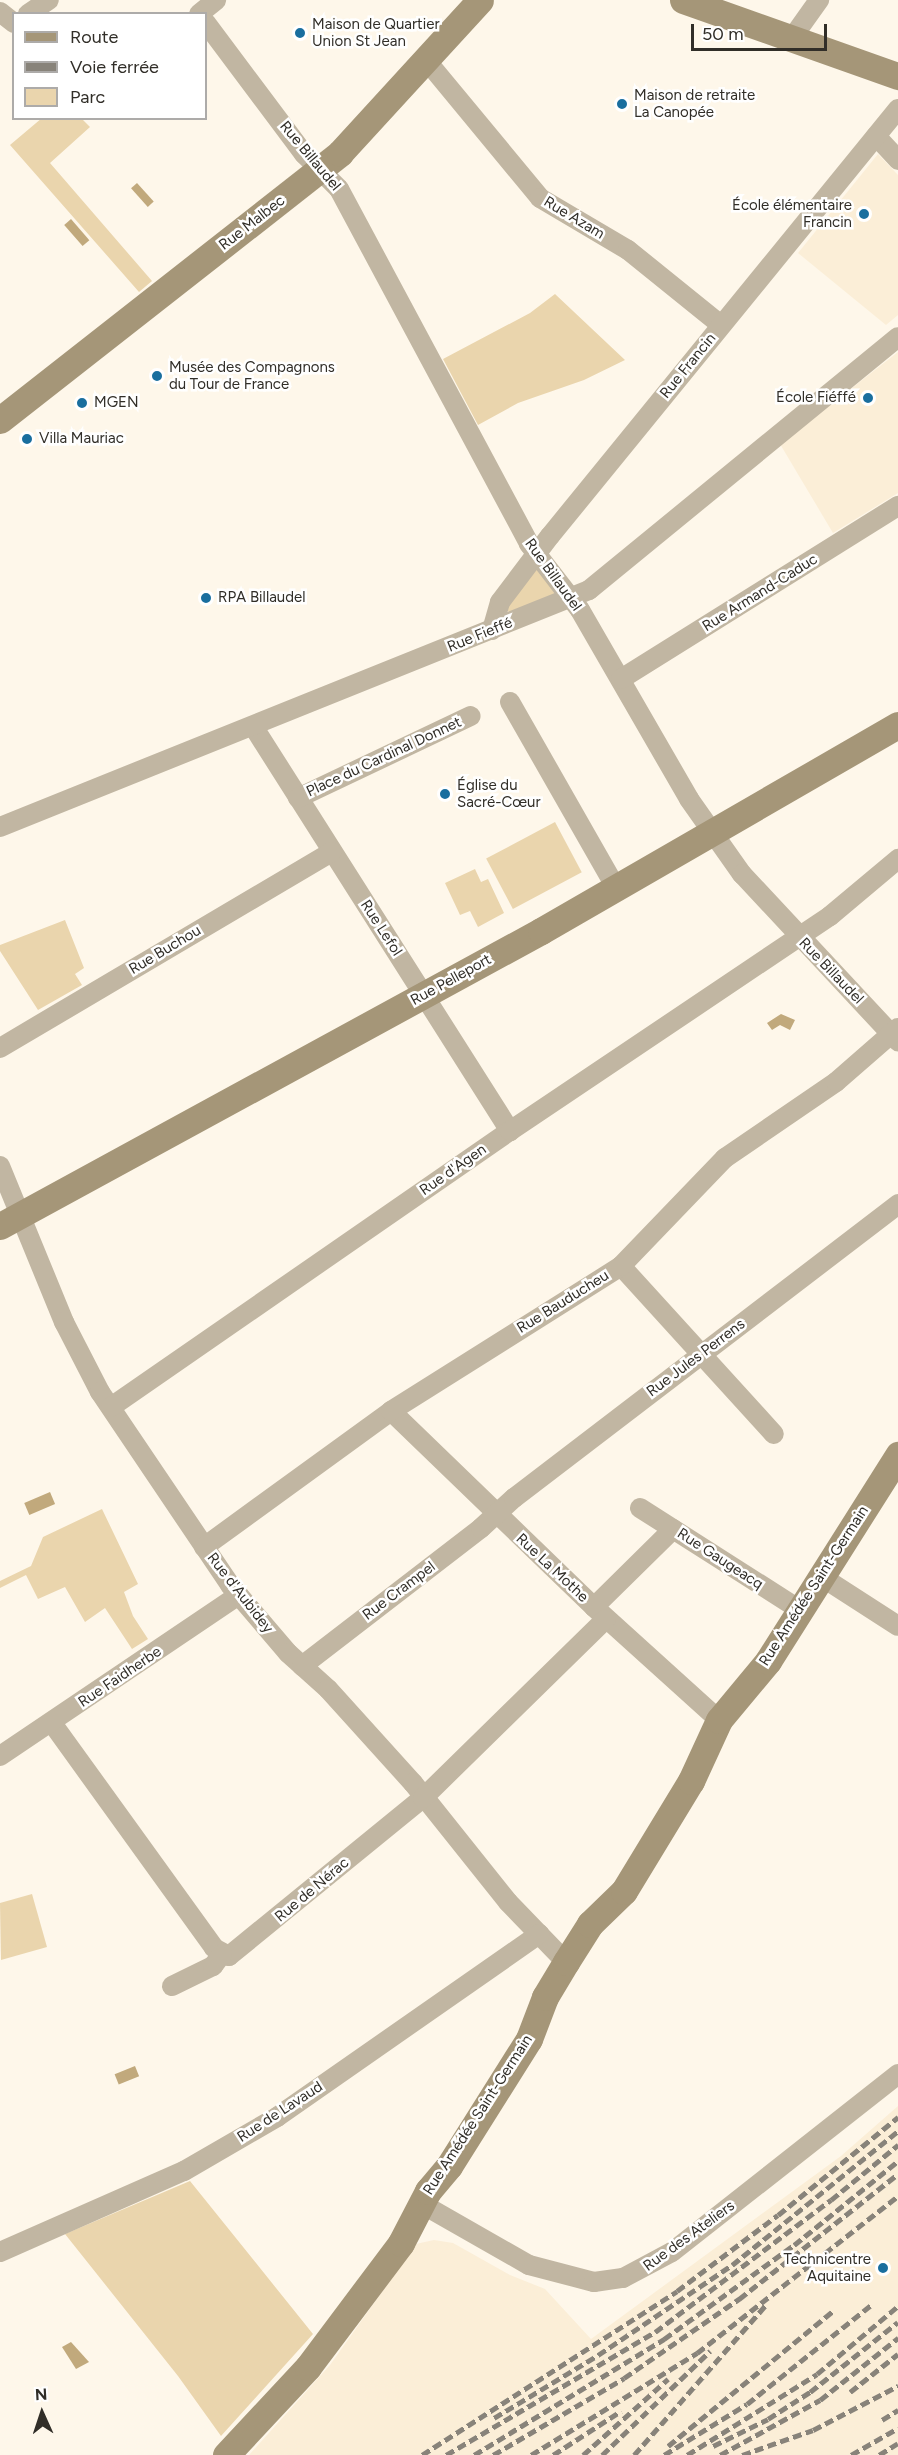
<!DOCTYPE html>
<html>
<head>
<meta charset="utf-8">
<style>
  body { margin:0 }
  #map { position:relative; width:898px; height:2455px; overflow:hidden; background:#fef7ea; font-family:Figtree,sans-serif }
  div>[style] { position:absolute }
  .built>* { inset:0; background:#fbeed7 }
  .green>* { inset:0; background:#ead5ad; transform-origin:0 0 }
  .water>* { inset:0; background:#c1a97c; transform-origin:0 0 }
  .street>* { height:20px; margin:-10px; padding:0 10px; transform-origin:10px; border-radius:10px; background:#c1b6a2 }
  .secondary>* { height:27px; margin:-13.5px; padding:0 13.5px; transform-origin:13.5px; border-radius:13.5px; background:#a59678 }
  .rail>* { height:4.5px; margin-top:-2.25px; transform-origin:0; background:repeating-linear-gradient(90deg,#88837a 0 9px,transparent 0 13.5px) }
  .dots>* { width:16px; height:16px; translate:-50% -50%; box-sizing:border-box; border:3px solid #fff; border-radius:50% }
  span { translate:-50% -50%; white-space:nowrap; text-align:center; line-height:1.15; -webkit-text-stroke:5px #fff; paint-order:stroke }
  .poi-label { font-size:15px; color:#312e28 }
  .left { translate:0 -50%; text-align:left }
  .right { translate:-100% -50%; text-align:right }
  .street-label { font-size:15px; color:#312e28 }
  .legend { position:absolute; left:12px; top:12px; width:195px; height:108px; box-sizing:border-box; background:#fff; border:2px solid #adaba9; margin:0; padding:8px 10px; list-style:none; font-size:18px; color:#312e28 }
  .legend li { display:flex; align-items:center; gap:12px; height:30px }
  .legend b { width:30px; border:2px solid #adaba9 }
  .north { position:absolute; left:12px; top:2383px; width:60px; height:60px; -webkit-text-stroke:4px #fff; paint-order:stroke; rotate:357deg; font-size:16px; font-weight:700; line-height:24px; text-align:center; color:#312e28 }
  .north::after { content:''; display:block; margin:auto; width:21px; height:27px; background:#312e28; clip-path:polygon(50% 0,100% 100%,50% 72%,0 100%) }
  .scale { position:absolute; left:691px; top:24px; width:136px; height:27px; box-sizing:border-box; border:3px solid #312e28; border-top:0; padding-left:8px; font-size:18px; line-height:21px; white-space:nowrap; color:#312e28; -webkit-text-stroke:4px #fff; paint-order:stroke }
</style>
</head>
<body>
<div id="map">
  <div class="built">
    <i style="clip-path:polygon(878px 154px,898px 175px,898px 315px,886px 325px,798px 253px)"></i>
    <i style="clip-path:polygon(898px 352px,898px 493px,833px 533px,780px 444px)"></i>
    <i style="clip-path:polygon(898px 2106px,898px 2455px,249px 2455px,330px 2365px,416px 2244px,434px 2240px,453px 2243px,510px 2275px,545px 2289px,591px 2339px,841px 2156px)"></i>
  </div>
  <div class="green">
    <i style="clip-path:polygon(42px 118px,82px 119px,90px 127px,50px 163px,152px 281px,139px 292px,10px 145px)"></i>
    <i style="clip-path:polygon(555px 294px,625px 360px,584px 380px,518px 403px,478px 425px,443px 359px,530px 313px)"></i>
    <i style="clip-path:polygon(537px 566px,557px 595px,510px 616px,507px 608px)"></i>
    <i style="left:555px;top:822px;width:57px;height:78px;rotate:62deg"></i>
    <i style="clip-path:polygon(475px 869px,481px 882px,488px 879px,504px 913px,478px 927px,470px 911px,460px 915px,445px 883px)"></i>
    <i style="clip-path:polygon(65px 920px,84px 968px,75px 974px,82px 985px,38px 1010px,0 951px,0 945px)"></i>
    <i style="clip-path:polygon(102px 1509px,138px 1584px,124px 1592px,133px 1616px,148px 1639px,132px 1649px,105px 1608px,85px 1622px,65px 1587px,38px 1599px,26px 1575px,0 1588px,0 1581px,31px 1566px,43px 1537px)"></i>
    <i style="clip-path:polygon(32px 1894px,47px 1947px,1px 1960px,0 1903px)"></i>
    <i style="clip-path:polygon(190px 2181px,313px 2334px,221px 2436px,178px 2376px,65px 2234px)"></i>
  </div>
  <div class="water">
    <i style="left:137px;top:183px;width:25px;height:8px;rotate:48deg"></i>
    <i style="left:71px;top:219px;width:28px;height:9px;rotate:49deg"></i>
    <i style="clip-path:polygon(781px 1014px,795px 1020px,790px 1030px,780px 1025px,772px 1030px,767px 1023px)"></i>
    <i style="left:50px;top:1492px;width:13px;height:28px;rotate:67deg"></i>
    <i style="left:135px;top:2066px;width:11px;height:22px;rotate:68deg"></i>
    <i style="clip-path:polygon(71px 2342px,89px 2362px,76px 2369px,62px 2347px)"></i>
  </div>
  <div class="street">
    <i style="left:0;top:12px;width:18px;rotate:38deg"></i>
    <i style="left:28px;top:14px;width:25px;rotate:-34deg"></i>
    <i style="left:199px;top:14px;width:22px;rotate:-39deg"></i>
    <i style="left:206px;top:23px;width:164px;rotate:53.2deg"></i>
    <i style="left:304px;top:154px;width:49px;rotate:45deg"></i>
    <i style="left:339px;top:189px;width:403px;rotate:61.8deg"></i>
    <i style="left:529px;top:544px;width:83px;rotate:52.3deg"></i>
    <i style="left:580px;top:610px;width:218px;rotate:60deg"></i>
    <i style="left:689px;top:799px;width:92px;rotate:54.8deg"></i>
    <i style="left:742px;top:874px;width:229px;rotate:47deg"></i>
    <i style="left:792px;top:38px;width:47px;rotate:-54.6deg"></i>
    <i style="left:426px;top:60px;width:179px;rotate:50.4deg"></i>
    <i style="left:540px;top:198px;width:102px;rotate:30.6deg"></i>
    <i style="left:628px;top:250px;width:119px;rotate:38.9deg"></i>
    <i style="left:876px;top:136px;width:33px;rotate:47deg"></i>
    <i style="left:492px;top:630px;width:29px;rotate:-74deg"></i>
    <i style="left:500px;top:602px;width:83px;rotate:-52.9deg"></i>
    <i style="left:550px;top:536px;width:551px;rotate:-50.82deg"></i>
    <i style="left:621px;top:679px;width:327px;rotate:-32deg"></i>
    <i style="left:510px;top:702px;width:214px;rotate:60.3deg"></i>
    <i style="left:253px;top:726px;width:480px;rotate:57.6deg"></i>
    <i style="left:298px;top:798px;width:191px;rotate:-25.4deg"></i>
    <i style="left:0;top:827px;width:635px;rotate:-21.92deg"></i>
    <i style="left:589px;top:590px;width:399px;rotate:-39.3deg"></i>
    <i style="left:0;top:1048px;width:385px;rotate:-30.6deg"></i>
    <i style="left:0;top:1166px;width:169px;rotate:67.7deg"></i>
    <i style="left:64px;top:1322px;width:79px;rotate:62.8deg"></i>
    <i style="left:100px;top:1392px;width:233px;rotate:56deg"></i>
    <i style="left:230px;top:1585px;width:89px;rotate:49.5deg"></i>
    <i style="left:288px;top:1653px;width:54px;rotate:42deg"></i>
    <i style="left:328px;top:1689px;width:127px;rotate:47.9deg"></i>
    <i style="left:413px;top:1783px;width:152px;rotate:51.4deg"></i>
    <i style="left:508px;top:1902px;width:83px;rotate:46deg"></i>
    <i style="left:621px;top:1266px;width:227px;rotate:47.7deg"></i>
    <i style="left:111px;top:1407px;width:485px;rotate:-34.7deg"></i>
    <i style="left:510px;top:1131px;width:386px;rotate:-33.9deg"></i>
    <i style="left:830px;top:916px;width:89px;rotate:-40deg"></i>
    <i style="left:391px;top:1411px;width:282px;rotate:44deg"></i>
    <i style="left:594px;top:1607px;width:169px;rotate:42.1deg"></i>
    <i style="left:640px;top:1508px;width:190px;rotate:32.5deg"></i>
    <i style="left:204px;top:1547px;width:231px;rotate:-36deg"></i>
    <i style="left:391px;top:1411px;width:272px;rotate:-32.2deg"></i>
    <i style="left:621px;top:1266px;width:150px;rotate:-46.1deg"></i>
    <i style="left:725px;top:1158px;width:135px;rotate:-34.4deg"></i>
    <i style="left:836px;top:1082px;width:82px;rotate:-41.1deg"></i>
    <i style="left:822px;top:1577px;width:90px;rotate:32.8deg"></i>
    <i style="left:594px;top:1607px;width:111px;rotate:-44.6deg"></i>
    <i style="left:302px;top:1666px;width:226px;rotate:-37.6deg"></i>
    <i style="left:481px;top:1528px;width:45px;rotate:-42.3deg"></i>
    <i style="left:514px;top:1498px;width:484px;rotate:-37.4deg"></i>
    <i style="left:52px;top:1723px;width:277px;rotate:54.2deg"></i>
    <i style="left:214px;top:1948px;width:17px;rotate:28deg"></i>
    <i style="left:229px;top:1956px;width:250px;rotate:-39.2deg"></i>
    <i style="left:423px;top:1798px;width:256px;rotate:-44.4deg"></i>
    <i style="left:0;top:1756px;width:288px;rotate:-34deg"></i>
    <i style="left:172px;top:1986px;width:46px;rotate:-26deg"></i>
    <i style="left:213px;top:1966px;width:15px;rotate:-53deg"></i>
    <i style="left:422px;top:2204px;width:123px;rotate:29.7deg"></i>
    <i style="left:529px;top:2265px;width:67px;rotate:14.7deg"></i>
    <i style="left:594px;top:2282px;width:29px;rotate:-8deg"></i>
    <i style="left:623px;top:2278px;width:55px;rotate:-28deg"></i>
    <i style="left:672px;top:2252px;width:288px;rotate:-38.2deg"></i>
    <i style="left:0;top:2252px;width:201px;rotate:-23.8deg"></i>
    <i style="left:184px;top:2171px;width:108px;rotate:-30.1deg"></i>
    <i style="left:277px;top:2117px;width:320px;rotate:-34.9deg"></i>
  </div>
  <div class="secondary">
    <i style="left:683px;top:0;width:228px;rotate:19.5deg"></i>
    <i style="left:0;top:420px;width:432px;rotate:-38.1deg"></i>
    <i style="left:340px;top:153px;width:207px;rotate:-47.5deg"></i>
    <i style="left:0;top:1226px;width:616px;rotate:-28.6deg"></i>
    <i style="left:541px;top:931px;width:412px;rotate:-30deg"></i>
    <i style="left:226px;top:2455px;width:120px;rotate:-47deg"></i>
    <i style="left:308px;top:2367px;width:155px;rotate:-53.1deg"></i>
    <i style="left:401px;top:2243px;width:59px;rotate:-62.6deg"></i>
    <i style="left:428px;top:2191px;width:33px;rotate:-50deg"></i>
    <i style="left:449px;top:2166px;width:150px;rotate:-57.8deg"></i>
    <i style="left:529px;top:2039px;width:45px;rotate:-69.1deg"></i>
    <i style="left:545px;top:1997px;width:41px;rotate:-59deg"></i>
    <i style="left:566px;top:1962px;width:45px;rotate:-57.7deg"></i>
    <i style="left:590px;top:1924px;width:47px;rotate:-44.1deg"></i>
    <i style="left:624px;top:1891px;width:129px;rotate:-58.7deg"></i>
    <i style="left:691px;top:1781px;width:67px;rotate:-65.3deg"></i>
    <i style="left:719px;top:1720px;width:77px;rotate:-50.3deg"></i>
    <i style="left:768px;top:1661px;width:244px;rotate:-57.7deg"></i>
  </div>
  <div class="rail">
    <i style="left:850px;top:2392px;width:61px;rotate:-38.4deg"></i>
    <i style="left:494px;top:2418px;width:122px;rotate:-31.2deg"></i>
    <i style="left:598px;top:2355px;width:161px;rotate:-33.9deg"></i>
    <i style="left:732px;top:2265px;width:213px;rotate:-38.9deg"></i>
    <i style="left:882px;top:2420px;width:19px;rotate:-32deg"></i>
    <i style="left:668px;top:2446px;width:213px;rotate:-39.3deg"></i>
    <i style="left:713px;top:2446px;width:61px;rotate:-26.1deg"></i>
    <i style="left:768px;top:2419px;width:50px;rotate:-32.7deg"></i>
    <i style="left:810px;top:2392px;width:112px;rotate:-38.5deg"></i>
    <i style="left:422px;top:2455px;width:303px;rotate:-32.7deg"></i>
    <i style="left:677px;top:2291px;width:126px;rotate:-37deg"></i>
    <i style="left:778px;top:2215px;width:155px;rotate:-39.2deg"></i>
    <i style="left:446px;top:2455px;width:243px;rotate:-30.5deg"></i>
    <i style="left:655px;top:2332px;width:220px;rotate:-36.9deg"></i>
    <i style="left:831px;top:2200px;width:87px;rotate:-39.4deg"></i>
    <i style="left:474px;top:2455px;width:223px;rotate:-31.4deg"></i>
    <i style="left:664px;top:2339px;width:160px;rotate:-35.9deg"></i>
    <i style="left:794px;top:2245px;width:134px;rotate:-38.9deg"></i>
    <i style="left:493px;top:2455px;width:152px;rotate:-30.4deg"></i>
    <i style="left:624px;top:2378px;width:140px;rotate:-34.5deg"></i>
    <i style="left:739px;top:2299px;width:202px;rotate:-38.2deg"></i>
    <i style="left:531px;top:2455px;width:195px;rotate:-31.6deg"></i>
    <i style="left:697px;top:2353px;width:255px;rotate:-38deg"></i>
    <i style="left:553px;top:2455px;width:81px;rotate:-32.9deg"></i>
    <i style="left:583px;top:2455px;width:114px;rotate:-41.8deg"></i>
    <i style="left:602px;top:2455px;width:150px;rotate:-43.9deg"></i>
    <i style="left:634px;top:2455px;width:200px;rotate:-48.7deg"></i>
    <i style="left:664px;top:2455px;width:97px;rotate:-31.6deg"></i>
    <i style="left:747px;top:2404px;width:159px;rotate:-38.6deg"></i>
    <i style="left:687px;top:2455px;width:153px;rotate:-31.9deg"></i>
    <i style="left:817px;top:2374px;width:106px;rotate:-40deg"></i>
    <i style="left:720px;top:2455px;width:114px;rotate:-28.8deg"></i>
    <i style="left:820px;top:2400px;width:100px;rotate:-38.5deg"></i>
    <i style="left:742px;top:2455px;width:75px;rotate:-19.4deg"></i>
    <i style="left:813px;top:2430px;width:96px;rotate:-27.4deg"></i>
    <i style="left:851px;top:2455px;width:54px;rotate:-29.9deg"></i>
    <i style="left:879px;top:2455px;width:22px;rotate:-32deg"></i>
  </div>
  <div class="dots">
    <i style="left:300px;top:33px;background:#196e9e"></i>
    <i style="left:622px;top:104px;background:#196e9e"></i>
    <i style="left:864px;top:214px;background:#196e9e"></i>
    <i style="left:157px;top:376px;background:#196e9e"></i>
    <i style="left:868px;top:398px;background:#196e9e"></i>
    <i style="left:82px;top:403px;background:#196e9e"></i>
    <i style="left:27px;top:439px;background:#196e9e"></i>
    <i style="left:206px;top:598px;background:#196e9e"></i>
    <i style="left:445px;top:794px;background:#196e9e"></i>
    <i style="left:883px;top:2268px;background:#196e9e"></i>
  </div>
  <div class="poi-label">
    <span class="left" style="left:312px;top:33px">Maison de Quartier<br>Union St Jean</span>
    <span class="left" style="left:634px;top:104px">Maison de retraite<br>La Canopée</span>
    <span class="right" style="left:852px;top:214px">École élémentaire<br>Francin</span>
    <span class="left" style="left:169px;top:376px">Musée des Compagnons<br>du Tour de France</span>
    <span class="right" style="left:856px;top:398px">École Fiéffé</span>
    <span class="left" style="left:94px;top:403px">MGEN</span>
    <span class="left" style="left:39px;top:439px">Villa Mauriac</span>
    <span class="left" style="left:218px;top:598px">RPA Billaudel</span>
    <span class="left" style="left:457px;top:794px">Église du<br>Sacré-Cœur</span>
    <span class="right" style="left:871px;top:2268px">Technicentre<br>Aquitaine</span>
  </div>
  <div class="street-label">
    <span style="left:310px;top:156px;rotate:50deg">Rue Billaudel</span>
    <span style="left:574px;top:218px;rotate:31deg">Rue Azam</span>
    <span style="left:252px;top:223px;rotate:-38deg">Rue Malbec</span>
    <span style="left:688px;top:366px;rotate:-51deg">Rue Francin</span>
    <span style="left:553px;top:575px;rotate:54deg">Rue Billaudel</span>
    <span style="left:760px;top:593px;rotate:-32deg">Rue Armand-Caduc</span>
    <span style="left:480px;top:635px;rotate:-22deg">Rue Fieffé</span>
    <span style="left:384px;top:757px;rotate:-25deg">Place du Cardinal Donnet</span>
    <span style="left:381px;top:928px;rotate:57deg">Rue Lefol</span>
    <span style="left:165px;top:950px;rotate:-31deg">Rue Buchou</span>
    <span style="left:831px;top:971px;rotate:46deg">Rue Billaudel</span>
    <span style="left:451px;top:980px;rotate:-29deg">Rue Pelleport</span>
    <span style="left:453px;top:1170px;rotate:-35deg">Rue d'Agen</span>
    <span style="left:563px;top:1302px;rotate:-32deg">Rue Bauducheu</span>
    <span style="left:696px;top:1358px;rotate:-37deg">Rue Jules Perrens</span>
    <span style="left:720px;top:1559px;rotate:33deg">Rue Gaugeacq</span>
    <span style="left:552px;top:1568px;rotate:43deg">Rue La Mothe</span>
    <span style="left:814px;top:1586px;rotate:-57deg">Rue Amédée Saint-Germain</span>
    <span style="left:399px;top:1591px;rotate:-37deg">Rue Crampel</span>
    <span style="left:240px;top:1593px;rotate:52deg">Rue d'Aubidey</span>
    <span style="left:120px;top:1677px;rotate:-34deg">Rue Faidherbe</span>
    <span style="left:312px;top:1890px;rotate:-40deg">Rue de Nérac</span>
    <span style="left:280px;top:2112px;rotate:-33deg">Rue de Lavaud</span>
    <span style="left:478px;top:2115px;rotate:-57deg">Rue Amédée Saint-Germain</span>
    <span style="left:689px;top:2236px;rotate:-36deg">Rue des Ateliers</span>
  </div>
  <ul class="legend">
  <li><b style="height:8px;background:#a59678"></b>Route</li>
  <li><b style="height:8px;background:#88837a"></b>Voie ferrée</li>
  <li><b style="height:16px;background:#ead5ad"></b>Parc</li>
  </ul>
  <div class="north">N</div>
  <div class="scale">50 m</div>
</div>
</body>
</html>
